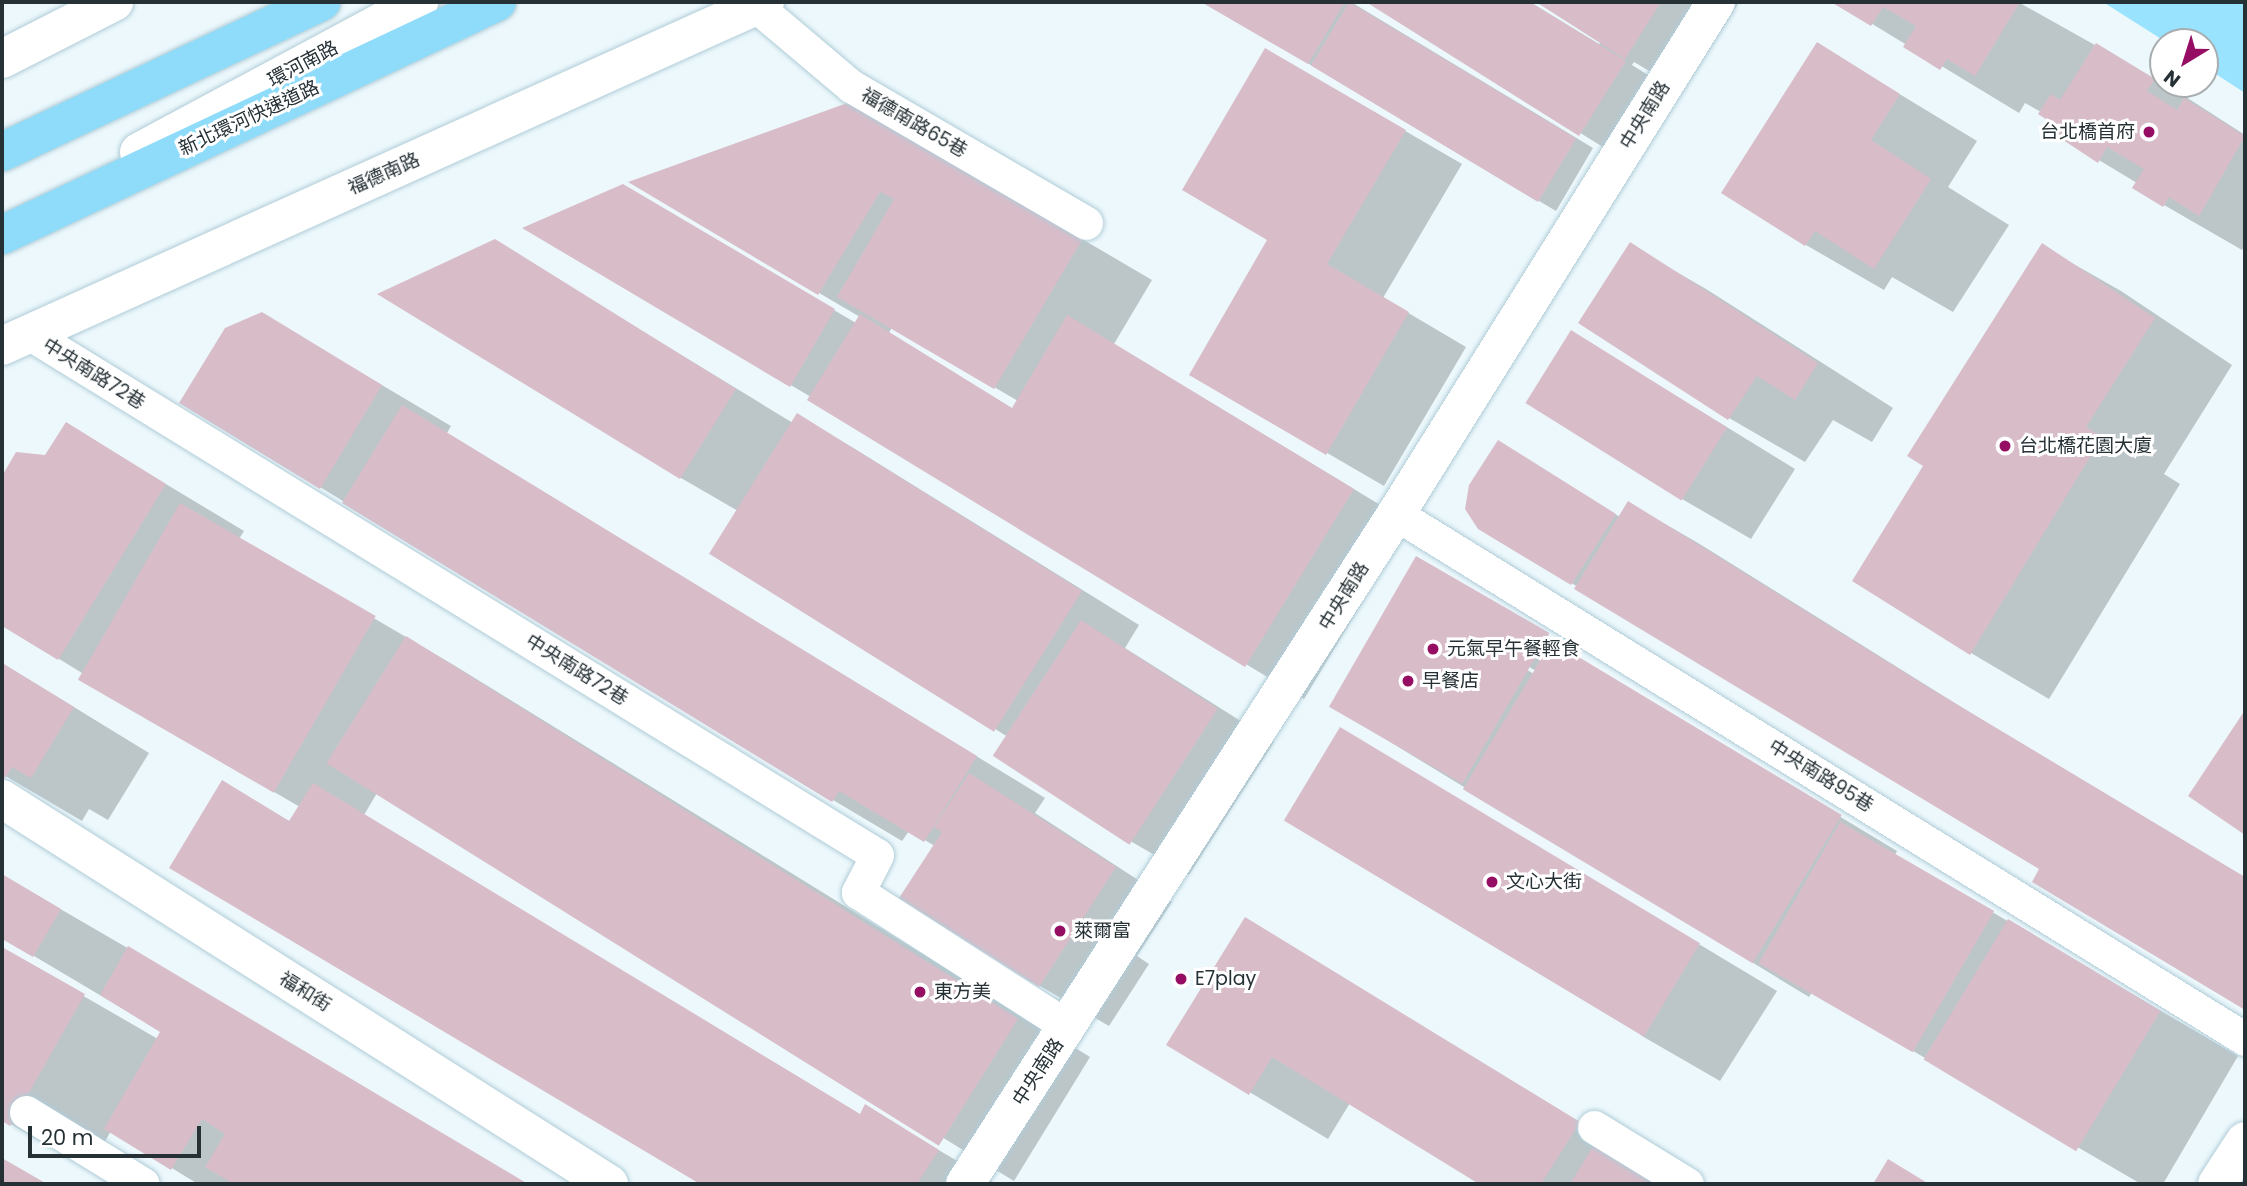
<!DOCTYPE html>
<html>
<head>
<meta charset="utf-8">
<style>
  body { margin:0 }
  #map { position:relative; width:2247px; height:1186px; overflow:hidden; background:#ecf8fc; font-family:Poppins,"Noto Sans TC",sans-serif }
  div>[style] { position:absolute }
  .green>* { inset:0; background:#9ae3ff }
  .shadow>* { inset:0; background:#0003 }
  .building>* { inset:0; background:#d8bdc9; transform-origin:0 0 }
  .roads { filter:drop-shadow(0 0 2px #b0ccd7) drop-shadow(0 0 2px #b0ccd7) }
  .service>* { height:33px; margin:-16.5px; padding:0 16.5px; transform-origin:16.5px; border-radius:16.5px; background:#fff }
  .minor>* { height:38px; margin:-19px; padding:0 19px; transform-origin:19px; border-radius:19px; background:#fff }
  .tertiary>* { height:38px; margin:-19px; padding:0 19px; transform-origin:19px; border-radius:19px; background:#fff }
  .trunk>* { height:38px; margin:-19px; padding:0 19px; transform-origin:19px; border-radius:19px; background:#8fdcfa }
  .dots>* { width:19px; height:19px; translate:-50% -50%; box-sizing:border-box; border:4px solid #fff; border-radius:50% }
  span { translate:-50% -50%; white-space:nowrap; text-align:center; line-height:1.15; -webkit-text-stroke:6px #fff; paint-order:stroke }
  .street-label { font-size:19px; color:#263136 }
  .poi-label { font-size:19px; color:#263136 }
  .right { translate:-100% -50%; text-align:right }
  .left { translate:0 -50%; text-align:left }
  .frame { position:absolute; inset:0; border:4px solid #263136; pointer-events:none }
  .north { position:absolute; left:2149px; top:28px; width:70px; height:70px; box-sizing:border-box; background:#fff; border:2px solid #a8adaf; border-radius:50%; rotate:218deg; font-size:19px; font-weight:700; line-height:28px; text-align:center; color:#263136 }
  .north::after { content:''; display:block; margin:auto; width:24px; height:32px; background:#960e64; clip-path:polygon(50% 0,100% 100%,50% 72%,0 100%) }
  .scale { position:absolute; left:28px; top:1126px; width:173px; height:32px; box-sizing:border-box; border:4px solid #263136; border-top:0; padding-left:9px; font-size:21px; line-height:24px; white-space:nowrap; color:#263136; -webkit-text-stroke:5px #fff; paint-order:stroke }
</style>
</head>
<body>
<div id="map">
  <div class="green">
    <i style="clip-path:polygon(2103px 2px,2245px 2px,2245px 93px,2205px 67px,2205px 42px,2166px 42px)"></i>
  </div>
  <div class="shadow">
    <i style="clip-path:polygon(1205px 2px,1351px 2px,1593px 148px,1556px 211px)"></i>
    <i style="clip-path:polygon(1369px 2px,1530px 2px,1599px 44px,1601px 42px,1539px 2px,1739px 2px,1683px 91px,1634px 62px,1632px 65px,1672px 90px,1627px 162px)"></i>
    <i style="clip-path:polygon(1836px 2px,2018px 2px,2175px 90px,2245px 135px,2245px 245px,2242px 250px,2164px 205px,2137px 183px,2059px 136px,2064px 128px,2041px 112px,2025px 103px,2019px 113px)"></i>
    <i style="clip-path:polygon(1817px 44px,1977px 141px,1948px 187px,2009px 225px,1953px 312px,1892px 277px,1884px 290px,1806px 245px)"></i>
    <i style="clip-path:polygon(1266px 50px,1462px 164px,1383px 298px,1466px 347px,1384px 486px,1191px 374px,1270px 240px)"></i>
    <i style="clip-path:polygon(evenodd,920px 144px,1152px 280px,1114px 344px,1410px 523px,1304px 699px,1089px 570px,811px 397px,526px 228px,693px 227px,856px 323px,860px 317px,632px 183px,920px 144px,892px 327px,1018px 401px,1013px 409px,889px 333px,892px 327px)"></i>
    <i style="clip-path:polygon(494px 241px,793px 423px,798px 416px,855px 449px,1139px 625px,1125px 648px,1274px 742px,1189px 875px,1132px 842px,1008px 737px,712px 553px,738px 511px,681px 478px)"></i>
    <i style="clip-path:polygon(1630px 245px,1706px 289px,1893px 408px,1872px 442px,1833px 420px,1805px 462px,1729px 418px)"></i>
    <i style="clip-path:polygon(2042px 246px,2121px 291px,2232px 365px,2164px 474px,2180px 484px,2049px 699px,1971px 653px,1926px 465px)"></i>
    <i style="clip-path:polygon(262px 314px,451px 426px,447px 433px,1045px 798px,1035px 813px,1172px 902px,1137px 956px,1149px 964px,1109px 1026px,1040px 986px,935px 846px,909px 831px,902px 841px,833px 800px,320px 487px)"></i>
    <i style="clip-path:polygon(1572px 332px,1795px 469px,1751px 539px,1682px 499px)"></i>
    <i style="clip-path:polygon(66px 424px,244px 531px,239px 539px,452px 664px,1090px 1057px,1014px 1181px,377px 793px,364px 815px,861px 1115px,866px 1107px,996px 1184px,703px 1184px,171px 868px,223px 783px,291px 822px,300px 807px,79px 678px,82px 673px,2px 624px,2px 479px,17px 454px,46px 457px)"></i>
    <i style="clip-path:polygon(1532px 462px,1620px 517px,1629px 503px,1698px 543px,1998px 730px,2245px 878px,2245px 1008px,2034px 881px,2042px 869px,1479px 527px)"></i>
    <i style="clip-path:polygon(evenodd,1417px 558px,1581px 655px,1579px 659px,1897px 851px,1895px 855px,2238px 1056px,2163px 1184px,2141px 1184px,1812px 992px,1809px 997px,1331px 706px,1417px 558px,1454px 621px,1536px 671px,1534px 674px,1454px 626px,1454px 621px)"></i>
    <i style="clip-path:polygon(2px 663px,149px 753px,108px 820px,89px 809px,82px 821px,2px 774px)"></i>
    <i style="clip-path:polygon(2245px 713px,2245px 833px,2191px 796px)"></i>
    <i style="clip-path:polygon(1341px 729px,1777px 991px,1720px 1081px,1642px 1036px)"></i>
    <i style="clip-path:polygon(2px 875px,198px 989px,527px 1184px,198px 1184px,111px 1131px,89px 1169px,2px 1119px,2px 949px,158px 1039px,162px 1032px,2px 937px)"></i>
    <i style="clip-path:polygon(1245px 919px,1657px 1169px,1670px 1184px,1482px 1184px,1350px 1103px,1328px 1139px,1169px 1044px)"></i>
  </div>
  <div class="building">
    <i style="clip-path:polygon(1201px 2px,1345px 2px,1308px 64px)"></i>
    <i style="left:1349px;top:2px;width:265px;height:74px;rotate:31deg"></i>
    <i style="clip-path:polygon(1366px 2px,1530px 2px,1626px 61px,1579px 136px)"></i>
    <i style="clip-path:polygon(1536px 2px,1661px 2px,1625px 59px)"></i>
    <i style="clip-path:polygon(1831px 2px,2020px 2px,1975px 76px,1947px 59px,1940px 70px,1903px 47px,1916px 26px,1883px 7px,1871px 26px)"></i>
    <i style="clip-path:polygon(1817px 42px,1900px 94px,1871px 140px,1931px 179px,1874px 269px,1815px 231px,1805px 246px,1721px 193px)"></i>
    <i style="clip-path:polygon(2096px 43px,2155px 79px,2147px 91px,2177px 110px,2184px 98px,2245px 136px,2199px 216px,2169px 197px,2163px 207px,2132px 188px,2144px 169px,2107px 147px,2098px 163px,2057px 136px,2061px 129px,2038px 114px,2051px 94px,2060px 100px)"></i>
    <i style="clip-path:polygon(1265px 48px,1406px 130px,1327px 264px,1409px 312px,1326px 455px,1189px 375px,1267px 240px,1182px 190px)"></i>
    <i style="clip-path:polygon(850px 102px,1083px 238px,994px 389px,837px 297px,894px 199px,880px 192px,818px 295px,628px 182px)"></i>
    <i style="clip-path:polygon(623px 184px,835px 309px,790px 387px,522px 228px)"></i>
    <i style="clip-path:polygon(495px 239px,736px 389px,680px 479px,377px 294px)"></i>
    <i style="clip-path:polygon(1630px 242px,1818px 363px,1795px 400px,1757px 376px,1728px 420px,1578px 323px)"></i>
    <i style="clip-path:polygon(2042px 243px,2155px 318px,2086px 427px,2102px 437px,1970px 655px,1852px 581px,1923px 466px,1907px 456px)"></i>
    <i style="clip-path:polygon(262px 312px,382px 385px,320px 489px,179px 403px,225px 328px)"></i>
    <i style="clip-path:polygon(860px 314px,1012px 408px,1067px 315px,1354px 489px,1245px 667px,807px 400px)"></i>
    <i style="left:1571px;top:330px;width:184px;height:86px;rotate:32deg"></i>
    <i style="clip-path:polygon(402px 405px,977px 756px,924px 842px,839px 791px,832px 802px,342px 503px)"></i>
    <i style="left:797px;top:413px;width:336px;height:166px;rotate:32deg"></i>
    <i style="clip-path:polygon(66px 422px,166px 484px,58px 660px,2px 626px,2px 476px,16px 452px,45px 455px)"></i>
    <i style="clip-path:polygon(1498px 440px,1616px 514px,1571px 585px,1478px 529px,1465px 509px,1469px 485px)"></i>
    <i style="clip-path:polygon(1628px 501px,1928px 687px,2245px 877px,2245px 1010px,2032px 882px,2039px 869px,1574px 589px)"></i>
    <i style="left:180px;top:503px;width:226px;height:204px;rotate:30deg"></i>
    <i style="left:1416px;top:556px;width:154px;height:174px;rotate:30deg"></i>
    <i style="left:1081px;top:620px;width:163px;height:162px;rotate:33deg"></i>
    <i style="left:406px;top:636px;width:722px;height:150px;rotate:32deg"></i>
    <i style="left:1552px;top:641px;width:338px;height:173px;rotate:31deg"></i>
    <i style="clip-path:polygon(2px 663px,74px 707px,31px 778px,12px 767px,5px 778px,2px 776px)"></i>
    <i style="clip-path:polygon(2245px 710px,2245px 835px,2188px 796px)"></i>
    <i style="left:1340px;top:727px;width:420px;height:109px;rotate:31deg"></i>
    <i style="clip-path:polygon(969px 773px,1116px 867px,1039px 987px,899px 898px,942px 832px,934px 827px)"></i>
    <i style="clip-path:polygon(222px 780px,289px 821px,313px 783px,860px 1114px,865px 1104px,939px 1150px,917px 1184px,700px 1184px,169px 868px)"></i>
    <i style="left:1840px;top:822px;width:178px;height:163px;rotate:30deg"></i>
    <i style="clip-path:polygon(2px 874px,61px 909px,33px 957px,2px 939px)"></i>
    <i style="clip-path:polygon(1245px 917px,1580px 1122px,1541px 1184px,1479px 1184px,1272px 1057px,1249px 1095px,1166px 1045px)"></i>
    <i style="left:2008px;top:919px;width:178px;height:164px;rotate:31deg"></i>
    <i style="clip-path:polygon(128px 946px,528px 1184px,234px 1184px,205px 1167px,225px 1134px,202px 1119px,171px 1170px,104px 1129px,160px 1032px,100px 995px)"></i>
    <i style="clip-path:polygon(2px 947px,85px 994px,10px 1126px,2px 1121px)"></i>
    <i style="clip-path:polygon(1597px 1140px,1661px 1184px,1570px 1184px)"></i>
    <i style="clip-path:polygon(2px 1158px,47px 1184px,2px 1184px)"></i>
    <i style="clip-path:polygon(1888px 1159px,1929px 1184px,1873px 1184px)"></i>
  </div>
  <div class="roads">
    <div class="service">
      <i style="left:755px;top:5px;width:126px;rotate:40.2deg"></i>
      <i style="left:851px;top:86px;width:272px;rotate:30.2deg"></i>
      <i style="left:30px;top:334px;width:994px;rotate:31.6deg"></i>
      <i style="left:877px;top:855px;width:42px;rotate:117.2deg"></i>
      <i style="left:858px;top:892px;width:248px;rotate:32.7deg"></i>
      <i style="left:1396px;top:514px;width:998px;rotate:31.73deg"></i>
      <i style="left:26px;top:1112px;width:137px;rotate:31.6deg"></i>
      <i style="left:1594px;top:1127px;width:109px;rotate:31.5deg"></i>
    </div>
    <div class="minor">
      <i style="left:2px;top:346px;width:837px;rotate:-24.27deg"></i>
      <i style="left:2px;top:799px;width:719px;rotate:32.39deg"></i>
      <i style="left:965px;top:1184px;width:797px;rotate:-57.25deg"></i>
      <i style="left:1396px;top:514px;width:604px;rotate:-57.99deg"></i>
      <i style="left:2217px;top:1184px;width:51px;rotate:-56.9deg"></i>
    </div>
    <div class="tertiary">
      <i style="left:2px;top:59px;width:126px;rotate:-27deg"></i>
      <i style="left:139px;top:152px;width:318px;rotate:-28.2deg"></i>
    </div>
    <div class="trunk">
      <i style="left:2px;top:152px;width:353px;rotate:-25.2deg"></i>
      <i style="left:2px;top:235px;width:547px;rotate:-25.21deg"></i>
    </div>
  </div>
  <div class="dots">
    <i style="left:2149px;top:132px;background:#960e64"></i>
    <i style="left:2005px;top:446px;background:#960e64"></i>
    <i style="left:1433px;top:649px;background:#960e64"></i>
    <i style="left:1408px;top:681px;background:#960e64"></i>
    <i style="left:1492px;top:882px;background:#960e64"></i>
    <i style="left:1060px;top:931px;background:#960e64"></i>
    <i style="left:1181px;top:979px;background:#960e64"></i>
    <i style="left:920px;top:992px;background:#960e64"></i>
  </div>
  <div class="street-label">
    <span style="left:303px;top:64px;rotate:-28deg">環河南路</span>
    <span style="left:1645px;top:115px;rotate:-58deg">中央南路</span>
    <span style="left:249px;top:118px;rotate:-25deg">新北環河快速道路</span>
    <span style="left:914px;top:123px;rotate:30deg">福德南路65巷</span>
    <span style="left:384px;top:174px;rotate:-24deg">福德南路</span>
    <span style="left:94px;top:374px;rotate:32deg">中央南路72巷</span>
    <span style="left:1344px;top:596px;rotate:-58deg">中央南路</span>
    <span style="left:577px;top:670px;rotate:32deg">中央南路72巷</span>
    <span style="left:1821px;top:776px;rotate:32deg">中央南路95巷</span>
    <span style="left:305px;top:992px;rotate:32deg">福和街</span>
    <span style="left:1038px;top:1072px;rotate:-57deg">中央南路</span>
  </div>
  <div class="poi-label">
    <span class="right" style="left:2135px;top:132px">台北橋首府</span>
    <span class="left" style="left:2019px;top:446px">台北橋花園大廈</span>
    <span class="left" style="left:1447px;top:649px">元氣早午餐輕食</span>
    <span class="left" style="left:1422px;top:681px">早餐店</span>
    <span class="left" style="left:1506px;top:882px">文心大街</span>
    <span class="left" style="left:1074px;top:931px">萊爾富</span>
    <span class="left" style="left:1195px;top:979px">E7play</span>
    <span class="left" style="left:934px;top:992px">東方美</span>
  </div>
  <div class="frame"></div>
  <div class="north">N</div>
  <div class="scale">20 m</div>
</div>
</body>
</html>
